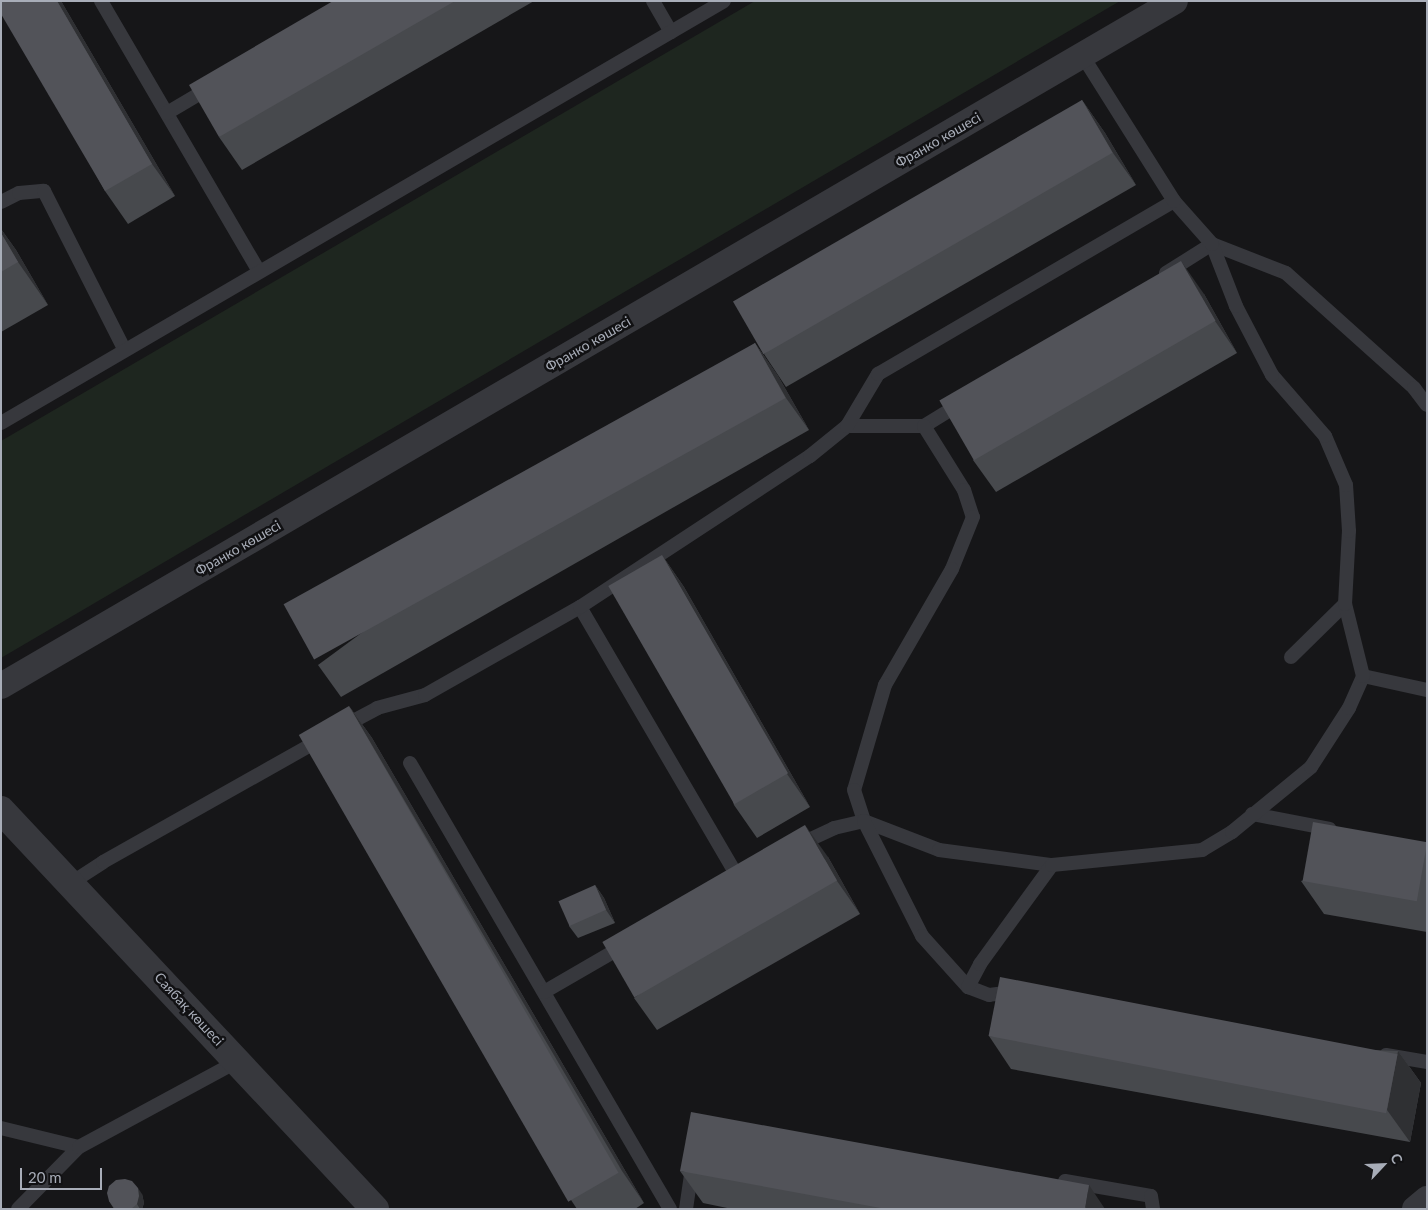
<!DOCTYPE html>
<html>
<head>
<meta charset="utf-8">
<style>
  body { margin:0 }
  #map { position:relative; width:1428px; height:1210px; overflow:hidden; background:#161618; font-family:Lato,sans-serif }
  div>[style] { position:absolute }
  .green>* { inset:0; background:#1e261f }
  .service>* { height:14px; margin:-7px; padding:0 7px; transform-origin:7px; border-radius:7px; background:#37383d }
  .minor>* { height:26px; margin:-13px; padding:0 13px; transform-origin:13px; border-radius:13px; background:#37383d }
  .tertiary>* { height:28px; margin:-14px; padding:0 14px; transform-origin:14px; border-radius:14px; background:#37383d }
  .wall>* { inset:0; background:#47494d }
  .shaded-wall>* { inset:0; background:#2f3033 }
  .building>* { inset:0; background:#525359; transform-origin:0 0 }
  span { translate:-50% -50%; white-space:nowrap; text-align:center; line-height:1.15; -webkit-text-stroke:5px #111113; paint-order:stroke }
  .street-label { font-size:14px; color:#a8adb8 }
  .frame { position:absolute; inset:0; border:2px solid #a8adb8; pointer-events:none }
  .north { position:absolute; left:1358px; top:1140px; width:50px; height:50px; -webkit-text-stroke:4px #111113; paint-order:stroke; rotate:65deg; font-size:14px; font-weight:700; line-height:20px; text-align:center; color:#a8adb8 }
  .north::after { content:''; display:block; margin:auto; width:18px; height:22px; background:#a8adb8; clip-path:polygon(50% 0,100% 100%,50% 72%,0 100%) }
  .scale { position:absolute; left:20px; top:1168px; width:82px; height:22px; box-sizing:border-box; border:2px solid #a8adb8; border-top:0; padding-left:6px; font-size:15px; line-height:18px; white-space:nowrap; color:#a8adb8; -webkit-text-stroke:4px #111113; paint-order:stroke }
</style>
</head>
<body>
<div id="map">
  <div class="green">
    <i style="clip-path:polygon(755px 1px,1120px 1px,1px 658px,1px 441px)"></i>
  </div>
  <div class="service">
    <i style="left:101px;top:1px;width:313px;rotate:59.7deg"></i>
    <i style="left:653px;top:1px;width:36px;rotate:60deg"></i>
    <i style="left:167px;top:113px;width:51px;rotate:-30.6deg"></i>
    <i style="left:1px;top:202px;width:20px;rotate:-27deg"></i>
    <i style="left:19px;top:193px;width:25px;rotate:-5deg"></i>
    <i style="left:44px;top:191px;width:177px;rotate:63.1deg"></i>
    <i style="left:1166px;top:273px;width:54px;rotate:-32.2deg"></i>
    <i style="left:1212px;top:244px;width:79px;rotate:21.4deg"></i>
    <i style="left:1286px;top:273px;width:172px;rotate:41.9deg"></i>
    <i style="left:1414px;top:388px;width:21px;rotate:53deg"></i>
    <i style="left:1px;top:423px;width:837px;rotate:-30.27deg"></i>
    <i style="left:847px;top:426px;width:77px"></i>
    <i style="left:924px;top:426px;width:46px;rotate:-31.6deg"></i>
    <i style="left:924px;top:426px;width:75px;rotate:58deg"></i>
    <i style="left:964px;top:490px;width:28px;rotate:72deg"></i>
    <i style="left:973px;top:517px;width:56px;rotate:112deg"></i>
    <i style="left:952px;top:569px;width:134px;rotate:120deg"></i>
    <i style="left:885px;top:685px;width:109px;rotate:106.4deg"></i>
    <i style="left:854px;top:790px;width:33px;rotate:72deg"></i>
    <i style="left:864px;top:821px;width:80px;rotate:21.1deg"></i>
    <i style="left:939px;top:850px;width:114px;rotate:7.6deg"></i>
    <i style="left:580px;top:607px;width:315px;rotate:59.7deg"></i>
    <i style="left:1291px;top:657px;width:76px;rotate:-44.5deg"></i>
    <i style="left:1363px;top:676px;width:66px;rotate:12.3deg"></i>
    <i style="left:342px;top:727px;width:40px;rotate:-28deg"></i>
    <i style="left:377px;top:708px;width:50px;rotate:-15.2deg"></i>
    <i style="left:425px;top:695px;width:178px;rotate:-29.6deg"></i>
    <i style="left:580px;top:607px;width:275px;rotate:-33.3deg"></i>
    <i style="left:810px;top:456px;width:48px;rotate:-39deg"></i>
    <i style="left:847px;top:426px;width:61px;rotate:-59.2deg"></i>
    <i style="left:878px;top:374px;width:343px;rotate:-30.3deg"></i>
    <i style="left:410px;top:763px;width:516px;rotate:59.76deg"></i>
    <i style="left:1252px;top:814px;width:79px;rotate:10.9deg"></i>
    <i style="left:798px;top:845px;width:40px;rotate:-25deg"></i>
    <i style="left:834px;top:828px;width:31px;rotate:-13deg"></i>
    <i style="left:864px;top:821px;width:129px;rotate:63.2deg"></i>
    <i style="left:922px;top:936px;width:69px;rotate:48deg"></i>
    <i style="left:71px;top:883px;width:38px;rotate:-33deg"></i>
    <i style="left:103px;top:862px;width:250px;rotate:-29.4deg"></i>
    <i style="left:544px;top:992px;width:94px;rotate:-30.1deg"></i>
    <i style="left:1013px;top:992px;width:24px;rotate:173deg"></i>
    <i style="left:989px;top:995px;width:22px;rotate:-159deg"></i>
    <i style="left:968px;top:987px;width:26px;rotate:-62deg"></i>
    <i style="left:980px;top:964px;width:122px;rotate:-54deg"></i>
    <i style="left:1052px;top:865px;width:151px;rotate:-5.7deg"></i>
    <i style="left:1202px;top:850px;width:35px;rotate:-31deg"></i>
    <i style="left:1232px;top:832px;width:102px;rotate:-39.4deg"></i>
    <i style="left:1311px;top:767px;width:70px;rotate:-57.2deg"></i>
    <i style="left:1349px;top:708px;width:35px;rotate:-66deg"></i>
    <i style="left:1363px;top:676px;width:74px;rotate:-104deg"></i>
    <i style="left:1345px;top:604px;width:73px;rotate:-86.9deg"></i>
    <i style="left:1349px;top:531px;width:46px;rotate:-93.7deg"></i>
    <i style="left:1346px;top:485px;width:53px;rotate:-113.2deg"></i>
    <i style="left:1325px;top:436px;width:81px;rotate:-131deg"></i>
    <i style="left:1272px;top:375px;width:78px;rotate:-117.6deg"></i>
    <i style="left:1236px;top:306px;width:66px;rotate:-111.2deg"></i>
    <i style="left:1212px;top:244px;width:57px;rotate:-131.5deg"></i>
    <i style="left:1174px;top:201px;width:173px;rotate:-122.2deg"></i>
    <i style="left:1386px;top:1055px;width:42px;rotate:9.7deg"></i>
    <i style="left:1px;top:1128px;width:80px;rotate:13.7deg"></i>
    <i style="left:1065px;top:1181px;width:87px;rotate:9.9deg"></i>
    <i style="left:1151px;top:1196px;width:13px;rotate:81deg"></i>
    <i style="left:18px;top:1209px;width:87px;rotate:-45.5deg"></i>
    <i style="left:79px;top:1147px;width:181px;rotate:-28.4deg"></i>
    <i style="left:686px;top:1209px;width:41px;rotate:-81.7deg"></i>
  </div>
  <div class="minor">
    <i style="left:1px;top:686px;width:1359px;rotate:-30.26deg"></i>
    <i style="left:1415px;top:1209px;width:16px;rotate:-40deg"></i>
  </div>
  <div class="tertiary">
    <i style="left:1px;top:810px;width:547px;rotate:46.85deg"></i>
  </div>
  <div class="wall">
    <i style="clip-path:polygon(1px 1px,61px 1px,175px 196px,128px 224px,105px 191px)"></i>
    <i style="clip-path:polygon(333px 1px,534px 1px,242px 170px,219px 137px)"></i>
    <i style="clip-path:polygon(1082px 100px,1105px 133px,1136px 185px,786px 387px,764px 354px)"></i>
    <i style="clip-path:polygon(1px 229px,16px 250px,48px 305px,1px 332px)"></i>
    <i style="clip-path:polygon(1204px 294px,1237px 353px,996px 492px,973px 460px)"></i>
    <i style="clip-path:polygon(755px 343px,778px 376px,809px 430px,341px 697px,318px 665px)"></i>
    <i style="clip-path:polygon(662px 555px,684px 587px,810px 807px,757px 838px,734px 805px)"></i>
    <i style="clip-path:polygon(349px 706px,372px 738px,644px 1203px,635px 1209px,577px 1209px,571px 1200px)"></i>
    <i style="clip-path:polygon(1427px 843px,1427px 932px,1324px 914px,1301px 881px)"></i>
    <i style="clip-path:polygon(828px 857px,860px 914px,657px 1030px,634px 998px)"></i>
    <i style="clip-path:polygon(595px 885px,604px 898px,615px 923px,578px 938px,569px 926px)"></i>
    <i style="clip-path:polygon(989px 1036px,1398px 1051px,1421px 1083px,1410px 1142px,1011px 1069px)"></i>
    <i style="clip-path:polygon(680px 1171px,1105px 1209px,732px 1209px,703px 1203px)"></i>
    <i style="clip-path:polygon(142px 1194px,144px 1203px,142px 1209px,114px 1209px,109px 1201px)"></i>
  </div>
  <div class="shaded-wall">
    <i style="clip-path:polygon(57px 1px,61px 1px,175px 196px,152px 164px)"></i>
    <i style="clip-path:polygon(1082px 100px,1105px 133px,1136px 185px,1113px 153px)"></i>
    <i style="clip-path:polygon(1px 229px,16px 250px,48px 305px,18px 262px,1px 233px)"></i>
    <i style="clip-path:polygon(1181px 261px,1204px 294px,1237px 353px,1215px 321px)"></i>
    <i style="clip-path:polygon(755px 343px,778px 376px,809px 430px,786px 398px)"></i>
    <i style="clip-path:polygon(662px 555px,684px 587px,810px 807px,787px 774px)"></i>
    <i style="clip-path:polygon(349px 706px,372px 738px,644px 1203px,622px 1171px)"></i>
    <i style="clip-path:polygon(805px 825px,828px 857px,860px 914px,837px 881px)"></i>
    <i style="clip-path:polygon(595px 885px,604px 898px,615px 923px,606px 910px)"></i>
    <i style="clip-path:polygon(1398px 1051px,1421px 1083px,1410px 1142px,1387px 1110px)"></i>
    <i style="clip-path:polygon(1089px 1185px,1105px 1209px,1085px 1209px)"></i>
    <i style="clip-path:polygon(138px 1188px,142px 1194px,144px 1203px,142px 1209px,140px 1209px,137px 1204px)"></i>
  </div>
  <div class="building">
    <i style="clip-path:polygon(1px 1px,57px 1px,152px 164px,105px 191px,1px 14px)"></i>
    <i style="clip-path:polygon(333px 1px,455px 1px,219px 137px,189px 85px)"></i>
    <i style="left:1082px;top:100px;width:61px;height:403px;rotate:60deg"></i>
    <i style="clip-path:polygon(1px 233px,18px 262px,1px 272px)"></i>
    <i style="left:1181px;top:261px;width:69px;height:279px;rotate:60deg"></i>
    <i style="left:755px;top:343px;width:63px;height:539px;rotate:61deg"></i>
    <i style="left:662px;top:555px;width:252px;height:62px;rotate:60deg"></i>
    <i style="left:349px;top:706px;width:539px;height:58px;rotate:60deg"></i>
    <i style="left:1313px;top:822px;width:116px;height:60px;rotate:10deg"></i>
    <i style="left:805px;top:825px;width:64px;height:234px;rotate:60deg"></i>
    <i style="left:595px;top:885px;width:27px;height:40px;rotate:66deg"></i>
    <i style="left:1000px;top:977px;width:405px;height:60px;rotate:11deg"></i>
    <i style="clip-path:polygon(691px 1112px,1089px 1185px,1085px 1209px,886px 1209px,680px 1171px)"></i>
    <i style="clip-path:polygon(125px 1179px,132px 1181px,138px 1188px,139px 1196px,137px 1204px,131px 1209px,115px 1209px,109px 1201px,107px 1193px,109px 1186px,116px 1180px)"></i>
  </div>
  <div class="street-label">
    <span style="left:938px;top:140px;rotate:-30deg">Франко көшесі</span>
    <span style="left:588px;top:344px;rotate:-30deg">Франко көшесі</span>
    <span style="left:238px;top:548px;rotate:-30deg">Франко көшесі</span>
    <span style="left:189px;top:1009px;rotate:47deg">Саябақ көшесі</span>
  </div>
  <div class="frame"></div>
  <div class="north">С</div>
  <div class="scale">20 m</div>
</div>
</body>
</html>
